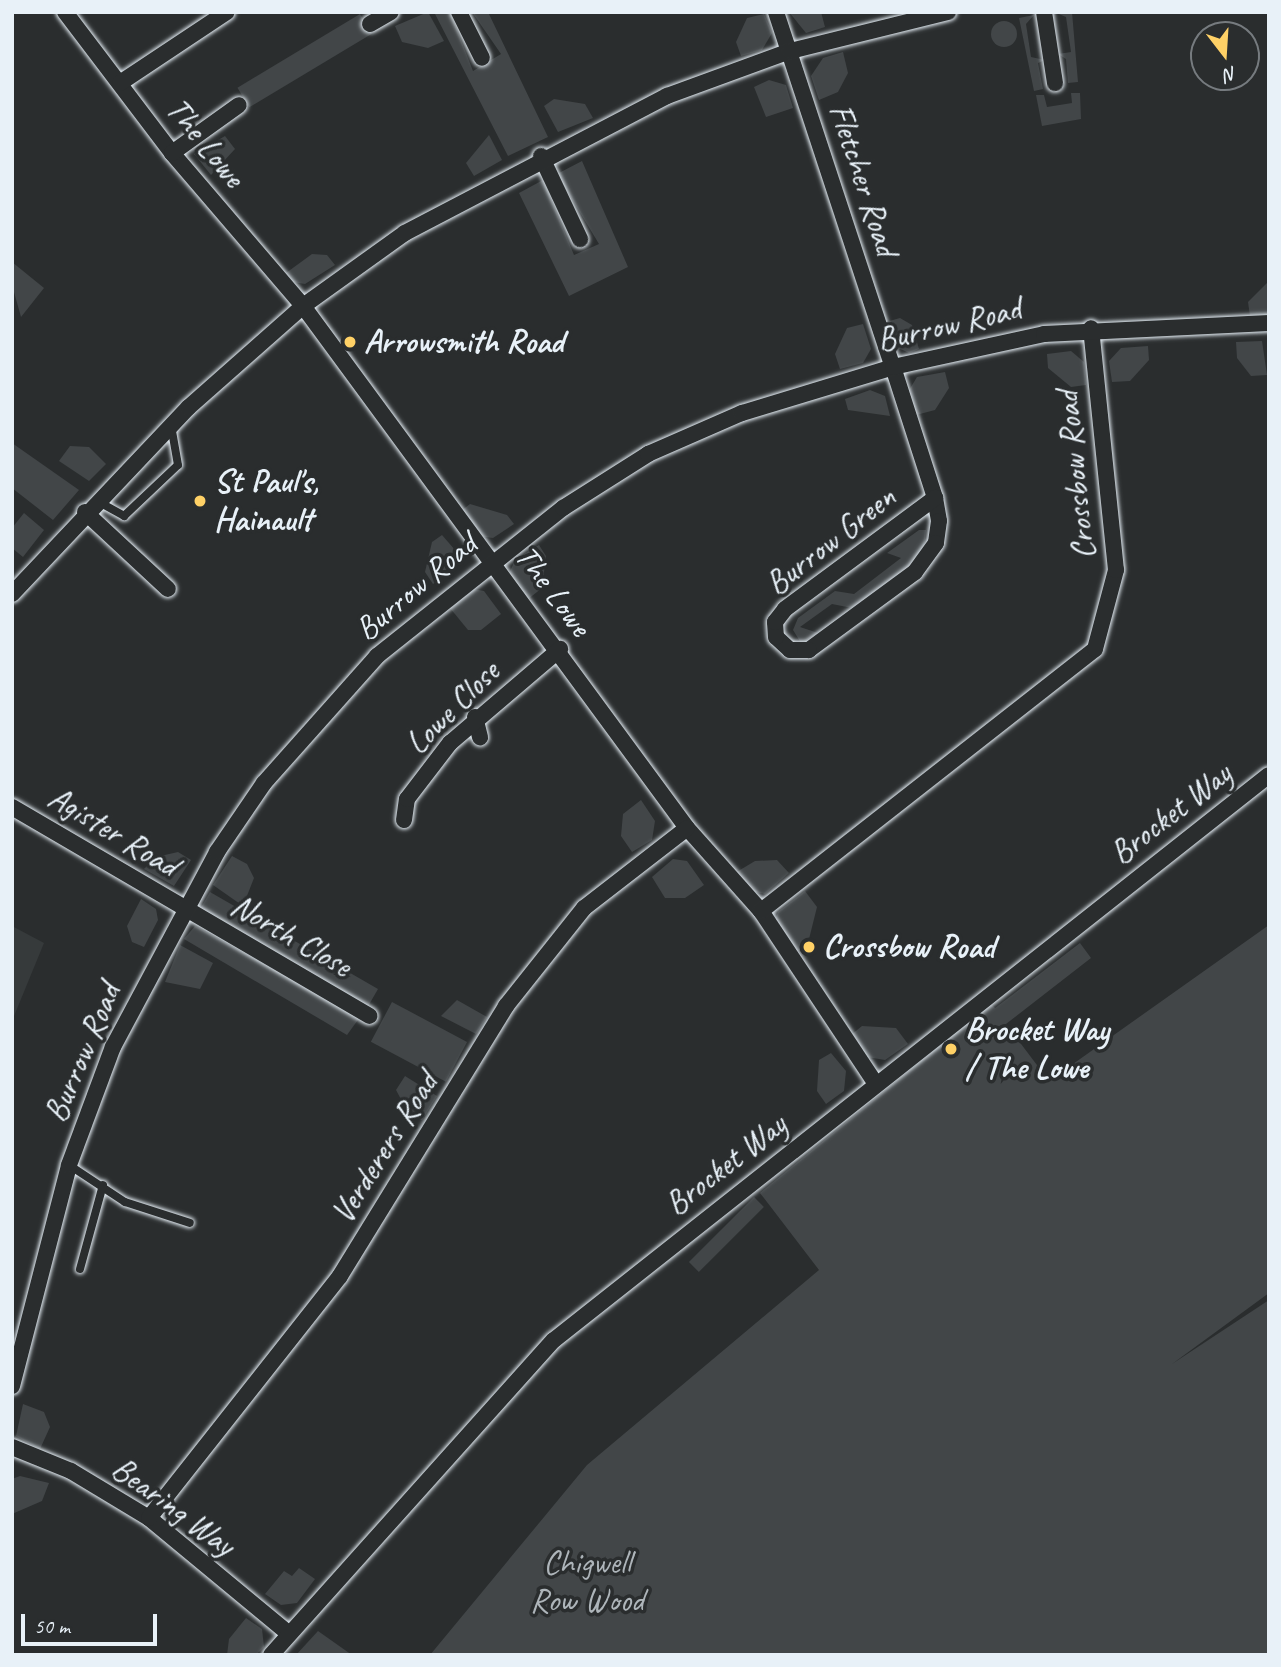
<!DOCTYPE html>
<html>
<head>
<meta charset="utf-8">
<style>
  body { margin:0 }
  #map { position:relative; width:1281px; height:1667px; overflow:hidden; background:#2a2d2e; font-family:Caveat,sans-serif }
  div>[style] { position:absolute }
  .built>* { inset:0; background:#363a3b }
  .green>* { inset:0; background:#424648; transform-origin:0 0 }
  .round { border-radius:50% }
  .roads { filter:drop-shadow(0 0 2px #e8f1f8) drop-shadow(0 0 2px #e8f1f8) }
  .service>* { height:8px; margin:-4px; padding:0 4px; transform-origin:4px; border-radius:4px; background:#2a2d2e }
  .minor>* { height:16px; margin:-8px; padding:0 8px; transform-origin:8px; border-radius:8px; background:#2a2d2e }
  .dots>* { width:19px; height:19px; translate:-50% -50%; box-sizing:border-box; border:4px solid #2a2d2e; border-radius:50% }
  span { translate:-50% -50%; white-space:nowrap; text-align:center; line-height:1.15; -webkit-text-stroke:7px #2a2d2e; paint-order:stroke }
  .street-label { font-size:33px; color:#e8f1f8 }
  .poi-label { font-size:33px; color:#e8f1f8; font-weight:700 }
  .left { translate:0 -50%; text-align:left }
  .park-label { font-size:33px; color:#aeb5ba }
  .frame { position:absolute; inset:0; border:14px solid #e8f1f8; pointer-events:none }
  .north { position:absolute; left:1190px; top:21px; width:70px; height:70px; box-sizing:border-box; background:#2a2d2e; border:2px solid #767b7f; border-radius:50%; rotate:163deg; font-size:19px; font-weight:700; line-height:28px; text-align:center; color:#e8f1f8 }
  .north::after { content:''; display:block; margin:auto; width:24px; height:32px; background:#ffd166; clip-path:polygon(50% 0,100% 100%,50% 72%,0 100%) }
  .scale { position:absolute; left:21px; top:1614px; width:136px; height:32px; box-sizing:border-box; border:4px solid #e8f1f8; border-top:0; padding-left:9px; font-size:21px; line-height:24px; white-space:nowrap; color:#e8f1f8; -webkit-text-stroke:5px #2a2d2e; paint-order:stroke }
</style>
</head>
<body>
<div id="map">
  <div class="built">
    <i style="clip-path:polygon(12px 926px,44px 943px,12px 1021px)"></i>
  </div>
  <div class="green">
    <i style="clip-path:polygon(428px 12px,444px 41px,428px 48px,402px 42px,395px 26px)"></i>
    <i style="clip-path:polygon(434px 12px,450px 12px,473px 71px,501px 54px,472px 12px,488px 12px,548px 137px,508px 156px)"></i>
    <i style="clip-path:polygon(789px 12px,821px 12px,825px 27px,806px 33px)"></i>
    <i style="clip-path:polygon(1054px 12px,1072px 12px,1078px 82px,1068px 83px,1066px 59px,1058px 54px,1071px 52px,1066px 17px)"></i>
    <i style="left:360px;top:14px;width:23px;height:143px;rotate:59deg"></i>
    <i style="clip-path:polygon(764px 14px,772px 33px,762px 50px,741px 56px,736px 42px,747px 18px)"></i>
    <i style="clip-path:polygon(1034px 15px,1026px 24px,1031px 57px,1045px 60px,1038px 63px,1043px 89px,1034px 91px,1019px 18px)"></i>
    <i class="round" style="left:991px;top:21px;width:26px;height:26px"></i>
    <i style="clip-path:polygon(843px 52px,848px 73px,838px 92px,819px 100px,811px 76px,823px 58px)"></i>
    <i style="clip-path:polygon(769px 80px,786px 85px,793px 108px,766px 117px,754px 87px)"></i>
    <i style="clip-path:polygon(1071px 93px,1080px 93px,1081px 119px,1042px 126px,1036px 95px,1044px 95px,1047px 107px,1072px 103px)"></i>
    <i style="clip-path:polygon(554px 99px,585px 104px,593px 118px,558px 132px,544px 106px)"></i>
    <i style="clip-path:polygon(489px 135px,502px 160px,474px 176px,466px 163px)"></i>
    <i style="clip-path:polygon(225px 136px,235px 149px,211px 175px,194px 154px)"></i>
    <i style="clip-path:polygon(582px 161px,628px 267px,569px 296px,519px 193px,543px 180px,574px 255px,599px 244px,557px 174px)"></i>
    <i style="clip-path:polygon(312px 254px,327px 255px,335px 265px,305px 284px,293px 282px,286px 273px)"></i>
    <i style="clip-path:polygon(12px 262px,44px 288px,21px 317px,12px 285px)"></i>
    <i style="clip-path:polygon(1269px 281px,1269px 316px,1250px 316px,1248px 302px)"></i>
    <i style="clip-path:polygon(900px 318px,912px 325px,919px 349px,909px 353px,892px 345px,886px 322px)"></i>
    <i style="clip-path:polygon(863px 324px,871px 349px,863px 363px,840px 369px,835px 354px,847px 328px)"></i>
    <i style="clip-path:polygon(1262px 341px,1267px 375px,1251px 376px,1237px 358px,1236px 342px)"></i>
    <i style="clip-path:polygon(1148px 346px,1149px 360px,1130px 381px,1112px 382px,1109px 361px,1121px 348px)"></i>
    <i style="clip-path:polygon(1071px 351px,1084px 362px,1086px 385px,1071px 387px,1048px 368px,1047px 354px)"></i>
    <i style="clip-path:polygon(945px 372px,949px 388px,935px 410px,916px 415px,908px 392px,917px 377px)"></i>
    <i style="clip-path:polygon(870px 390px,885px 396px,890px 416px,848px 410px,845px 399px)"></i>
    <i style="clip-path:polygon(12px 443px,79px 490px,53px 520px,12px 488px)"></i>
    <i style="clip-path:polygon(70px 446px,89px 447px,106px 464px,89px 481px,59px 461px)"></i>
    <i style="clip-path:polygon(470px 504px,507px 515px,514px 524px,493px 538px,479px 536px,461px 511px)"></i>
    <i style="clip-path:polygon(24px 513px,44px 530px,23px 557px,12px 548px,12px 528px)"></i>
    <i style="clip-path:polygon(919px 530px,926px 530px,924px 547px,908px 567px,852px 608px,832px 604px,800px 627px,818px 633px,801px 643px,793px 630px,798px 618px,835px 591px,854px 594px,901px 558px,887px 553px)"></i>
    <i style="clip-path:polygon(442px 535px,455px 550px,450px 573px,433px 584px,425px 572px,432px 542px)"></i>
    <i style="clip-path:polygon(539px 545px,546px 556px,542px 588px,527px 600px,509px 574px,515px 560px)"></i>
    <i style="clip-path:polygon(473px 589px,484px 591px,501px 614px,481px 630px,468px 630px,450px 608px)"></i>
    <i style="clip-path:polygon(641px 800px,655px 821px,652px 840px,632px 852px,621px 836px,623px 814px)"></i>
    <i style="clip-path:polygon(178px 852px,191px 860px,174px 886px,144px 869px,156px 857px)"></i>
    <i style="clip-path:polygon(232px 856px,247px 864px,254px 878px,243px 906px,213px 885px)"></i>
    <i style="clip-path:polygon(673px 859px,687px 861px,704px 885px,685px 898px,665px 898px,652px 877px)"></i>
    <i style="clip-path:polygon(777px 860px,789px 873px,765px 894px,750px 891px,735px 873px,755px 861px)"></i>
    <i style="clip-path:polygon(805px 891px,817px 907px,808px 943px,797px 952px,774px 923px,778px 912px)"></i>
    <i style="left:210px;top:892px;width:194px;height:21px;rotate:30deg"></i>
    <i style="clip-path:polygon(141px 899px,156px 909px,158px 920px,144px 947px,132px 942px,127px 926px)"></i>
    <i style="clip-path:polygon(1269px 925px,1269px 1293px,1172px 1364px,1269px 1300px,1269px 1655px,430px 1655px,587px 1465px,819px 1270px,760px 1193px,991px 1004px,995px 1008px,1080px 943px,1091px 958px,1006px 1024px,1049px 1081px)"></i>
    <i style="clip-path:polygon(195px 926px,360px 1017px,347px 1035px,184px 939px)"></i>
    <i style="clip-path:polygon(180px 945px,213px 963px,200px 989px,165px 982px)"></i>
    <i style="clip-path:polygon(457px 1000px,487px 1017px,476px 1034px,441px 1016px)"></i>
    <i style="left:392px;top:1002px;width:85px;height:45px;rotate:28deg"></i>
    <i style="clip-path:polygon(862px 1026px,896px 1028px,908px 1044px,885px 1060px,867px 1057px,851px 1035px)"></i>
    <i style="clip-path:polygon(831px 1053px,846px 1071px,844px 1091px,826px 1104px,817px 1091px,819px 1060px)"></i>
    <i style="clip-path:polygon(405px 1076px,437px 1096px,422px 1120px,410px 1116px,396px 1090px)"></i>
    <i style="left:754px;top:1197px;width:14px;height:92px;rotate:45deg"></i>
    <i style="clip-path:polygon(23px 1404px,44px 1412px,50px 1427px,40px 1449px,16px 1436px)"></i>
    <i style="clip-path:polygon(20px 1476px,49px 1483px,42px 1501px,12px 1514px,12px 1479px)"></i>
    <i style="clip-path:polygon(299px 1568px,315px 1579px,297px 1603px,281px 1605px,265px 1594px,284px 1571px,292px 1576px)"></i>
    <i style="clip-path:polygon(246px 1618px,262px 1629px,264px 1647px,256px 1655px,227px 1655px,229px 1639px)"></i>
    <i style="clip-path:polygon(318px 1631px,352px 1655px,296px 1655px)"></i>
  </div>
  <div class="roads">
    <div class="service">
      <i style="left:99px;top:502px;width:29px;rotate:29deg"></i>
      <i style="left:124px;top:516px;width:74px;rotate:-43.4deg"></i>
      <i style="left:178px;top:465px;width:40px;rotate:-100deg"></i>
      <i style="left:69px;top:1165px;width:67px;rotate:33.5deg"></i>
      <i style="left:125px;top:1202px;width:68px;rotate:17.9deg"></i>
      <i style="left:80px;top:1269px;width:87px;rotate:-74.7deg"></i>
    </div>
    <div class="minor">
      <i style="left:65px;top:12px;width:177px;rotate:52.8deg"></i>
      <i style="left:172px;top:153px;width:201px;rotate:49.4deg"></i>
      <i style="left:303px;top:306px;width:648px;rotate:53.66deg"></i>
      <i style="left:687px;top:828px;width:111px;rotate:48.3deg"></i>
      <i style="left:761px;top:911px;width:208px;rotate:56.4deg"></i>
      <i style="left:459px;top:12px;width:51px;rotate:63.4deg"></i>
      <i style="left:776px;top:12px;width:374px;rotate:71.8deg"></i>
      <i style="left:893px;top:367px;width:138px;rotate:72.2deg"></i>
      <i style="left:935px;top:498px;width:23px;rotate:80deg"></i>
      <i style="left:939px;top:521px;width:22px;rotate:98deg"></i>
      <i style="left:936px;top:543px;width:36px;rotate:126deg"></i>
      <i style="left:915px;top:572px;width:132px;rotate:143.7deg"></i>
      <i style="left:809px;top:650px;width:19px;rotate:180deg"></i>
      <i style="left:790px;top:650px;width:19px;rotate:-137deg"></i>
      <i style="left:776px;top:637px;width:15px;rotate:-94deg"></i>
      <i style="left:775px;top:622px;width:16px;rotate:-52deg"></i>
      <i style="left:785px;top:609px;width:187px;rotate:-36.5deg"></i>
      <i style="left:1044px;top:12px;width:72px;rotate:81.2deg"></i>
      <i style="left:370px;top:24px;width:24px;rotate:-30deg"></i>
      <i style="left:120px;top:83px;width:128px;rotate:-33.6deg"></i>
      <i style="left:172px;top:153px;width:82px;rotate:-35.6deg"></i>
      <i style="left:541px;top:156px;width:92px;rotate:64.8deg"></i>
      <i style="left:85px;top:512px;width:113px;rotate:42.9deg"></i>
      <i style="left:12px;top:594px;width:257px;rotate:-46.6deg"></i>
      <i style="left:189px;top:407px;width:152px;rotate:-41.5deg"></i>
      <i style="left:303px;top:306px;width:125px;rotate:-35.6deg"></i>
      <i style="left:405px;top:233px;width:296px;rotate:-27.6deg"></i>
      <i style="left:667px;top:96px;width:131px;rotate:-20.1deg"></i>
      <i style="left:790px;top:51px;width:163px;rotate:-13.9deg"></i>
      <i style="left:475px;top:717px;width:21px;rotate:76deg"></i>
      <i style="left:12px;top:807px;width:414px;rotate:30.3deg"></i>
      <i style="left:404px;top:820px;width:21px;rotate:-82deg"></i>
      <i style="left:407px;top:799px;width:71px;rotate:-52.5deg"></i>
      <i style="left:450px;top:743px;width:145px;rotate:-40.5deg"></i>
      <i style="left:761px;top:911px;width:424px;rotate:-38.1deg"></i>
      <i style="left:1095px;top:649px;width:82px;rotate:-75.1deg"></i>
      <i style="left:1116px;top:570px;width:243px;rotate:-95.9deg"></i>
      <i style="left:12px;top:1386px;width:228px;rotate:-75.5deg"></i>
      <i style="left:69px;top:1165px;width:126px;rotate:-69.6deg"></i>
      <i style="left:113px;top:1047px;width:221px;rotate:-61.9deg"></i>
      <i style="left:217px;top:852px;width:83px;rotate:-55.7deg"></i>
      <i style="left:264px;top:783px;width:170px;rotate:-48.3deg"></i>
      <i style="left:377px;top:656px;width:238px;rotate:-38.5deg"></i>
      <i style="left:563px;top:508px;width:101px;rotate:-32.4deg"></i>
      <i style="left:648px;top:454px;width:103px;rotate:-23.6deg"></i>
      <i style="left:742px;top:413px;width:158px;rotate:-16.9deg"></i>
      <i style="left:893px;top:367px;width:155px;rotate:-12.3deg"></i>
      <i style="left:1044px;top:334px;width:225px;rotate:-2.8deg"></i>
      <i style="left:12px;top:1447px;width:64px;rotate:22.1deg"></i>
      <i style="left:71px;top:1471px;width:91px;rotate:31.1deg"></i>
      <i style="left:149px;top:1518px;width:180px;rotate:39.6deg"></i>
      <i style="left:149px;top:1518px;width:308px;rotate:-51.7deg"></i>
      <i style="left:340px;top:1276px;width:317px;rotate:-58.4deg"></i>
      <i style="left:506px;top:1006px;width:125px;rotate:-51.5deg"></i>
      <i style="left:584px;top:908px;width:130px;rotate:-37.8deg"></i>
      <i style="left:271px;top:1655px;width:423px;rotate:-48.1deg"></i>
      <i style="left:554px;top:1340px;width:911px;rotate:-38.32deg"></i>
    </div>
  </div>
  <div class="dots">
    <i style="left:350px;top:342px;background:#ffd166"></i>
    <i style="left:200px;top:501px;background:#ffd166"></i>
    <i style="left:809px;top:947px;background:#ffd166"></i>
    <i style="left:951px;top:1049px;background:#ffd166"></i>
  </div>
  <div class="street-label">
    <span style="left:205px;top:143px;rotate:51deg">The Lowe</span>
    <span style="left:863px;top:180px;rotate:72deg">Fletcher Road</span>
    <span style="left:949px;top:325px;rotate:-13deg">Burrow Road</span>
    <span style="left:1076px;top:475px;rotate:-96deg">Crossbow Road</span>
    <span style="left:831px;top:541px;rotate:-38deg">Burrow Green</span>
    <span style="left:416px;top:587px;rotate:-40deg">Burrow Road</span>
    <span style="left:553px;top:591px;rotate:53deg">The Lowe</span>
    <span style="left:453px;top:708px;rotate:-45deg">Lowe Close</span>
    <span style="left:1171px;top:814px;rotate:-38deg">Brocket Way</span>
    <span style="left:113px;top:832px;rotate:31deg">Agister Road</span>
    <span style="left:291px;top:936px;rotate:30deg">North Close</span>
    <span style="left:83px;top:1053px;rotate:-67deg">Burrow Road</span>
    <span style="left:385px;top:1148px;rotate:-58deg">Verderers Road</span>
    <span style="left:726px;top:1165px;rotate:-38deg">Brocket Way</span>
    <span style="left:173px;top:1507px;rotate:36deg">Bearing Way</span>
  </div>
  <div class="poi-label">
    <span class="left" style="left:364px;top:342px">Arrowsmith Road</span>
    <span class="left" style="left:214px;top:501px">St Paul's,<br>Hainault</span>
    <span class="left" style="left:823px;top:947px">Crossbow Road</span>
    <span class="left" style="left:965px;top:1049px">Brocket Way<br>/ The Lowe</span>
  </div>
  <div class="park-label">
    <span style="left:587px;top:1582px">Chigwell<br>Row Wood</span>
  </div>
  <div class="frame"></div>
  <div class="north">N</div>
  <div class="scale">50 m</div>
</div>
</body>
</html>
